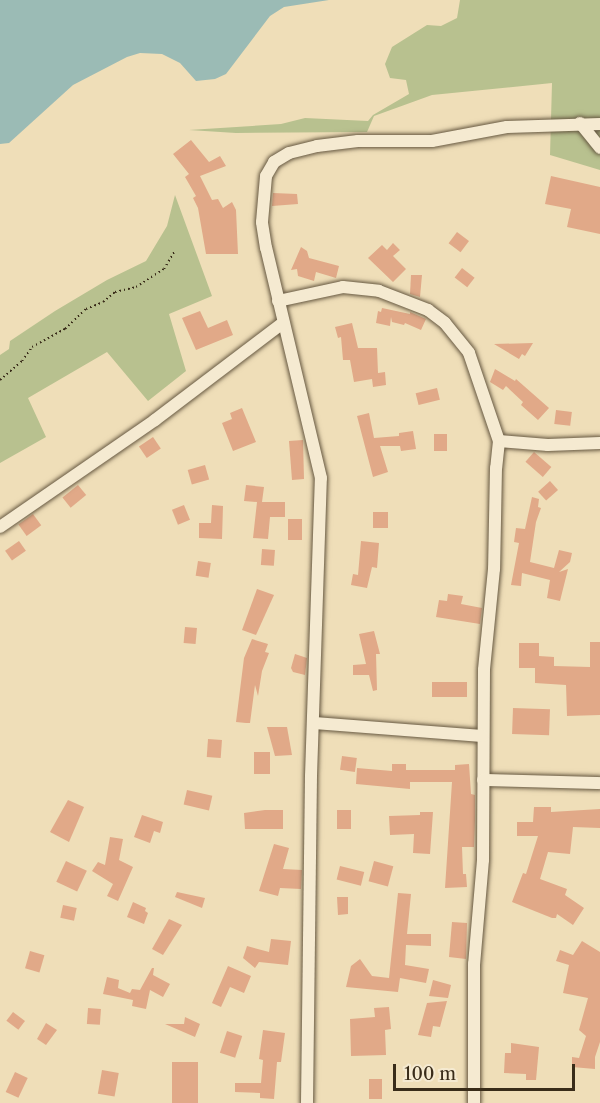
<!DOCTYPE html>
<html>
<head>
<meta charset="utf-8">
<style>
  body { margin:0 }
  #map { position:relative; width:600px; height:1103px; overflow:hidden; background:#efdeb8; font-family:"Libre Caslon Text",serif }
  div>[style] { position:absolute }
  .green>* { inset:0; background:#b8c18f }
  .water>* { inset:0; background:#9bbbb5 }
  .building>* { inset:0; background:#e1a988; transform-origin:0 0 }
  .path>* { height:2px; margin-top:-1px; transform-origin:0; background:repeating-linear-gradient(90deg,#392c19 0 1.5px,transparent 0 4.5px) }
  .roads { filter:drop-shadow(0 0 2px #665841) drop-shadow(0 0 2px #665841) }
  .street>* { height:12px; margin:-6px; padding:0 6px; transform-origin:6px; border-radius:6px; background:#f5ead1 }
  span { translate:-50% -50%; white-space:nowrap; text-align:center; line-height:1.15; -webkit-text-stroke:6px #f5ead1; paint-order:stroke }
  .scale { position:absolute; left:393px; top:1064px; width:182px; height:27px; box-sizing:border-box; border:3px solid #392c19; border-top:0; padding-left:8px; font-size:18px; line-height:21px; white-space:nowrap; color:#392c19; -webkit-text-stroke:4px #f5ead1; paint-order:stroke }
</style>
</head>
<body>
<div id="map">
  <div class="green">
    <i style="clip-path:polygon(460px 0,600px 0,600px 170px,550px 155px,552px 83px,432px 95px,374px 116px,367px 132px,236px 133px,189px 130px,281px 124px,305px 118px,368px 121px,373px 115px,409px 94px,406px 80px,390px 78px,385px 64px,392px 47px,427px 25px,441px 26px,457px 18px)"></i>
    <i style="clip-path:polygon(175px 195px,212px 296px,169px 314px,186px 371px,148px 401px,107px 352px,28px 398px,46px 437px,0 463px,0 355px,9px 349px,10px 341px,55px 311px,107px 280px,146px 261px,167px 226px)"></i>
  </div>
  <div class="water">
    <i style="clip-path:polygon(0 0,329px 0,284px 7px,270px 16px,226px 74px,215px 79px,196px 81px,180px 63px,162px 54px,140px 53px,127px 57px,73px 85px,9px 143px,0 144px)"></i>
  </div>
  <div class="building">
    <i style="clip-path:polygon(191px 140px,209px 162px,220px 156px,226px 166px,200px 176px,212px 200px,218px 199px,223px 208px,232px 202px,236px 210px,238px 254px,206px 254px,198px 208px,193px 198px,196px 196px,185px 177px,189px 174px,173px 154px)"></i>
    <i style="clip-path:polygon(551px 176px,600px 187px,600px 234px,567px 227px,571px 209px,545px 204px)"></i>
    <i style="clip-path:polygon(273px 193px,297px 194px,298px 204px,272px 206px)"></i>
    <i style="left:457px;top:232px;width:15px;height:14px;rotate:37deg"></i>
    <i style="clip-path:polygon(393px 243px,400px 250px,393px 256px,406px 269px,393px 282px,368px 258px,382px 245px,387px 250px)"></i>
    <i style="clip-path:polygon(301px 247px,307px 251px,309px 258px,339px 266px,336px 278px,316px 272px,314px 281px,298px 276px,297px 269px,291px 270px)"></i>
    <i style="left:462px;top:268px;width:16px;height:12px;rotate:38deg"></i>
    <i style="clip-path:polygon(411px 275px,422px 275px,420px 297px,410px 294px)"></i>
    <i style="clip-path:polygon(382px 308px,410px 314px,410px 312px,426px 319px,421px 330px,405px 323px,404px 325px,392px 322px,391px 317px,390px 326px,376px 323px,378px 311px,381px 312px)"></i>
    <i style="clip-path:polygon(200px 311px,208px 328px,227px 320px,233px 335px,196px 350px,182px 318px)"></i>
    <i style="clip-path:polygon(352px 323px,358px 348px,377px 348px,378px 373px,385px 372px,386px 385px,373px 387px,372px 379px,354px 382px,350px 360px,343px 360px,341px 337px,338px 338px,335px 327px)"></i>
    <i style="clip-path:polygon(533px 343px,525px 356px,522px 354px,519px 359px,494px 344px)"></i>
    <i style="clip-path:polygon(495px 369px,515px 381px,516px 379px,549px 408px,538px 420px,521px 405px,523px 402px,506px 386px,503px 390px,490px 382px)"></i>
    <i style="left:437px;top:388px;width:12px;height:22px;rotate:76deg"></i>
    <i style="clip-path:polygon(242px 408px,256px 442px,233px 451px,222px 423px,232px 419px,230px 413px)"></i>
    <i style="left:556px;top:410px;width:16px;height:14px;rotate:7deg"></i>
    <i style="clip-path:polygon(369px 413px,374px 438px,399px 436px,399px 433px,413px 431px,416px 449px,401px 451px,400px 446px,380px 446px,388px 472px,373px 477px,357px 416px)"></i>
    <i style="left:434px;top:434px;width:13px;height:17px"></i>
    <i style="left:153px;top:437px;width:14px;height:17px;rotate:56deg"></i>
    <i style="clip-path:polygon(303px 440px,304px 479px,292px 480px,289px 441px)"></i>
    <i style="left:534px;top:452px;width:23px;height:13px;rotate:41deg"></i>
    <i style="left:205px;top:465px;width:15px;height:18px;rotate:74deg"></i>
    <i style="left:550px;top:481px;width:12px;height:16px;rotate:48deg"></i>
    <i style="left:78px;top:485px;width:13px;height:20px;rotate:51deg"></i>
    <i style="clip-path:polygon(246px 485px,264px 487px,262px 502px,285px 502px,285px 517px,270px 517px,268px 539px,253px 538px,257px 502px,244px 501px)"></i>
    <i style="clip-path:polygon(532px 497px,539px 499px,538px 507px,541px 508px,536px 522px,530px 562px,554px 568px,559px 550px,572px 553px,570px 562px,559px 572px,568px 569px,560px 601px,547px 598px,550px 580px,522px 573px,521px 586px,511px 585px,519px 543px,514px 542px,516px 528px,525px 529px)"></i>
    <i style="left:184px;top:505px;width:16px;height:13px;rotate:68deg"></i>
    <i style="clip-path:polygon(212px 505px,223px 506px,222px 539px,199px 538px,199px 523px,211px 523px)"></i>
    <i style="left:373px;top:512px;width:15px;height:16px"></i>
    <i style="left:33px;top:514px;width:14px;height:18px;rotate:54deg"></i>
    <i style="left:288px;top:519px;width:14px;height:21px"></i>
    <i style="left:19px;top:541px;width:12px;height:17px;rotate:55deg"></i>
    <i style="clip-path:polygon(361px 541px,379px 543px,377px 568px,372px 567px,367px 588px,351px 585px,353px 574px,358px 575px)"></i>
    <i style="left:262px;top:549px;width:13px;height:16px;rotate:4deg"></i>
    <i style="left:198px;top:561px;width:13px;height:15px;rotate:9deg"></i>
    <i style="clip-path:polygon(257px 589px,274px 595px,256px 635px,242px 630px)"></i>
    <i style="clip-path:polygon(448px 594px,463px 596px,461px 604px,482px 608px,480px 624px,436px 617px,439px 600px,447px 601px)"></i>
    <i style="left:185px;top:627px;width:12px;height:16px;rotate:5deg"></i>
    <i style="clip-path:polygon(374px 631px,380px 654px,376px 654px,377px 690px,373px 691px,369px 675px,353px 675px,353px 665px,366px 664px,359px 634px)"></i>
    <i style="clip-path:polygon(252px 639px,268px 644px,265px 652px,269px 653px,262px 671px,258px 696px,255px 685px,250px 723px,246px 723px,236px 722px,244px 658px)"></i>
    <i style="clip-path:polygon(590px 642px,600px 642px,600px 715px,567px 716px,566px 685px,535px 683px,535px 668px,519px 668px,519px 643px,539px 643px,539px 656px,554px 657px,554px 666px,590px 667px)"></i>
    <i style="clip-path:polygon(295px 654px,307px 658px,305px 675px,293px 672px,291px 668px)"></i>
    <i style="left:432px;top:682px;width:35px;height:15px"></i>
    <i style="left:513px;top:708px;width:37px;height:26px;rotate:2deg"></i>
    <i style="clip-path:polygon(267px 727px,287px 727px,292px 755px,275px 756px)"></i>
    <i style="left:208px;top:739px;width:14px;height:18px;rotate:4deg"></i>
    <i style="left:254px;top:752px;width:16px;height:22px"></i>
    <i style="left:342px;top:756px;width:15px;height:14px;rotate:8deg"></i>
    <i style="clip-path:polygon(392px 764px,406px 764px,406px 770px,455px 770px,455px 765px,469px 764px,471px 794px,475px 795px,475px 820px,474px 847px,462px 847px,463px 874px,466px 874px,467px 887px,445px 888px,452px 782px,410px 782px,410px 789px,356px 784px,357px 768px,392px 771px)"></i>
    <i style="left:187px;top:790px;width:26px;height:15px;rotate:13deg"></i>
    <i style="clip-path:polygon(68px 800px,84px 807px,69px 842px,50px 832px)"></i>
    <i style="clip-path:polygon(534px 807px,551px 807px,551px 812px,600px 809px,600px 828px,573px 827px,570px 854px,548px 852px,540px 879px,567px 889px,565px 895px,584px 908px,573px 925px,557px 914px,556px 918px,552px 918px,512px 902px,523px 873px,526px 874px,538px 836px,517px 836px,517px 822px,533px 822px)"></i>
    <i style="clip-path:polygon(265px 810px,283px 810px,283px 829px,245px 829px,244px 813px)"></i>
    <i style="left:337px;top:810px;width:14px;height:19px"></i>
    <i style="clip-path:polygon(420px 812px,433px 812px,430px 854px,413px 853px,414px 834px,390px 835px,389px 816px,420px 815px)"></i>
    <i style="clip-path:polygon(142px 815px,163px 822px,160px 833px,154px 831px,150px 843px,134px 837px)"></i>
    <i style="clip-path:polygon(110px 837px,123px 839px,119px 860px,133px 867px,118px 901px,107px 896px,113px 884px,92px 871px,98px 862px,105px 865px)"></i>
    <i style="clip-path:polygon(274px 844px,289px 848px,283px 869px,302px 870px,301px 889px,280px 888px,278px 896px,259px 891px)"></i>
    <i style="left:66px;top:861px;width:23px;height:23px;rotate:25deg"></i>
    <i style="left:374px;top:861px;width:20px;height:21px;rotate:15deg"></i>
    <i style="left:340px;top:866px;width:25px;height:14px;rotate:14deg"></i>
    <i style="clip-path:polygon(177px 892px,205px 898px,202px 908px,175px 897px)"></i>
    <i style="clip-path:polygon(398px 893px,411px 894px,407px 934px,431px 934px,431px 946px,406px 945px,405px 965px,429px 969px,426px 983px,400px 978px,398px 992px,346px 987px,351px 966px,360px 959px,372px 976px,389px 978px)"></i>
    <i style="clip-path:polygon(337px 897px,348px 897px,348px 914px,338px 915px)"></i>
    <i style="clip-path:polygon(133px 902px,146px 908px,145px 911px,148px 913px,144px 924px,127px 917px)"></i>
    <i style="left:63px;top:905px;width:14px;height:13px;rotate:12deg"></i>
    <i style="clip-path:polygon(169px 919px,182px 925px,163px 955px,152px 949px)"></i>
    <i style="clip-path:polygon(452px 922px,467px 923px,466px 959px,449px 957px)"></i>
    <i style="clip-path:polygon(271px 939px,291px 941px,288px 965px,259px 962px,255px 968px,243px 958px,247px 946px,269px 952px)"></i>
    <i style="clip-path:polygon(582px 941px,600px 952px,600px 1042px,595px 1057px,595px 1069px,572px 1067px,572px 1057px,579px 1058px,586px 1036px,579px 1030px,588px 998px,563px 993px,569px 965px,556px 961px,560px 950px,573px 955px)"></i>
    <i style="left:30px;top:951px;width:15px;height:18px;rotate:16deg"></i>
    <i style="clip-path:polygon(228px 966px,251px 976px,244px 993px,230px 987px,221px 1007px,212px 1003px)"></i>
    <i style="clip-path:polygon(152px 968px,154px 968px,153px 975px,170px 984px,163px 997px,150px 990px,146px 1009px,132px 1006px,133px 1000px,103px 994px,107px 977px,119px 980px,118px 988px,130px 993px,132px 989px,140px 990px)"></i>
    <i style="clip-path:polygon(433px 980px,451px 985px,448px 998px,429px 996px)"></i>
    <i style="clip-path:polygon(447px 1001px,440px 1027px,433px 1026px,431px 1037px,418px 1035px,427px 1003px)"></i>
    <i style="clip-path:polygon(389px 1007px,391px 1029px,385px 1030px,386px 1055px,351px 1056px,350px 1019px,375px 1017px,374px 1008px)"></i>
    <i style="left:88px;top:1008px;width:13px;height:16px;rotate:4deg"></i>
    <i style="left:13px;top:1012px;width:15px;height:11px;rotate:37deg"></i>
    <i style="clip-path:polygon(185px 1017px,200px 1024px,195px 1037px,165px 1024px,184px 1024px)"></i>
    <i style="clip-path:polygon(46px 1023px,57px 1030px,46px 1045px,37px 1039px)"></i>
    <i style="clip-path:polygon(263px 1030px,285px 1033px,281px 1062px,277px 1062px,274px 1099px,260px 1098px,260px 1093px,235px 1092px,235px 1083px,261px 1083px,263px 1060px,259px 1059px)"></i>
    <i style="left:227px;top:1031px;width:16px;height:23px;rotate:18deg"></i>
    <i style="clip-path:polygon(511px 1043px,539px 1047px,536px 1080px,526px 1080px,526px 1074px,504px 1073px,505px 1053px,511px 1053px)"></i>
    <i style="left:172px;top:1062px;width:26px;height:41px"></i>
    <i style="left:102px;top:1070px;width:17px;height:24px;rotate:10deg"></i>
    <i style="left:15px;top:1072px;width:14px;height:22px;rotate:25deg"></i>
    <i style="left:382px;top:1079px;width:20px;height:13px;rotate:90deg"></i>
  </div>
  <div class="path">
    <i style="left:0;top:380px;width:29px;rotate:-41deg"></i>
    <i style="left:22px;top:361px;width:17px;rotate:-54deg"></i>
    <i style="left:32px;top:347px;width:38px;rotate:-29deg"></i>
    <i style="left:65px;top:329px;width:29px;rotate:-44deg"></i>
    <i style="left:86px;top:309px;width:18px;rotate:-22deg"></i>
    <i style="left:103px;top:302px;width:16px;rotate:-40deg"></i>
    <i style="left:115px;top:292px;width:22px;rotate:-13deg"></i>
    <i style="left:136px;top:287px;width:33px;rotate:-33deg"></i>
    <i style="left:164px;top:269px;width:21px;rotate:-59deg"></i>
  </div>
  <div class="roads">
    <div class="street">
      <i style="left:580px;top:123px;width:32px;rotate:51deg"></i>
      <i style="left:278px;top:301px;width:66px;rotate:-12.2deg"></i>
      <i style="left:343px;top:287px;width:36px;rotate:6deg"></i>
      <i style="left:379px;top:291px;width:53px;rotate:21.2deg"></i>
      <i style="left:428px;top:310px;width:21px;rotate:37deg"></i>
      <i style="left:445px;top:323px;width:38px;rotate:51deg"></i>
      <i style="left:469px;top:353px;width:93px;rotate:71.2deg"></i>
      <i style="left:499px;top:441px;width:27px;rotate:96deg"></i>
      <i style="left:496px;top:468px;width:101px;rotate:91.1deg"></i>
      <i style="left:494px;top:569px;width:101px;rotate:95.7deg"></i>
      <i style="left:484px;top:670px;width:190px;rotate:90.3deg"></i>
      <i style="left:483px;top:860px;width:104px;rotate:94.9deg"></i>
      <i style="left:474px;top:964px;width:139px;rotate:90deg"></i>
      <i style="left:499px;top:441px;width:49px;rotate:4.7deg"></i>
      <i style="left:548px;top:445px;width:52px;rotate:-2.2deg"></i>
      <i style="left:0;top:527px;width:188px;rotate:-34.6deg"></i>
      <i style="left:155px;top:420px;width:161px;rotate:-37.2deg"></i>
      <i style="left:314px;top:723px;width:169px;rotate:4.4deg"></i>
      <i style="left:483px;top:780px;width:117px;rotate:1.5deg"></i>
      <i style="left:307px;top:1103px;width:327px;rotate:-89.3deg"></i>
      <i style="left:311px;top:776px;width:298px;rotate:-88.1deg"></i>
      <i style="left:321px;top:478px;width:236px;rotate:-103.4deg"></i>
      <i style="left:266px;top:248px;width:26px;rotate:-99deg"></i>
      <i style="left:262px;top:222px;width:46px;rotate:-85deg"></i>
      <i style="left:266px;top:176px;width:16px;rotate:-60deg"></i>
      <i style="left:274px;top:162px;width:17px;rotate:-31deg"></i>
      <i style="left:289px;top:153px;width:29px;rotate:-14deg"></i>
      <i style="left:317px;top:146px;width:41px;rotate:-7deg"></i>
      <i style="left:358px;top:141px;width:74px"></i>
      <i style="left:432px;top:141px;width:76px;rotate:-10.6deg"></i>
      <i style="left:507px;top:127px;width:93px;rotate:-1.8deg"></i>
    </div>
  </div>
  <div class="scale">100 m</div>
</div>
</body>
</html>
